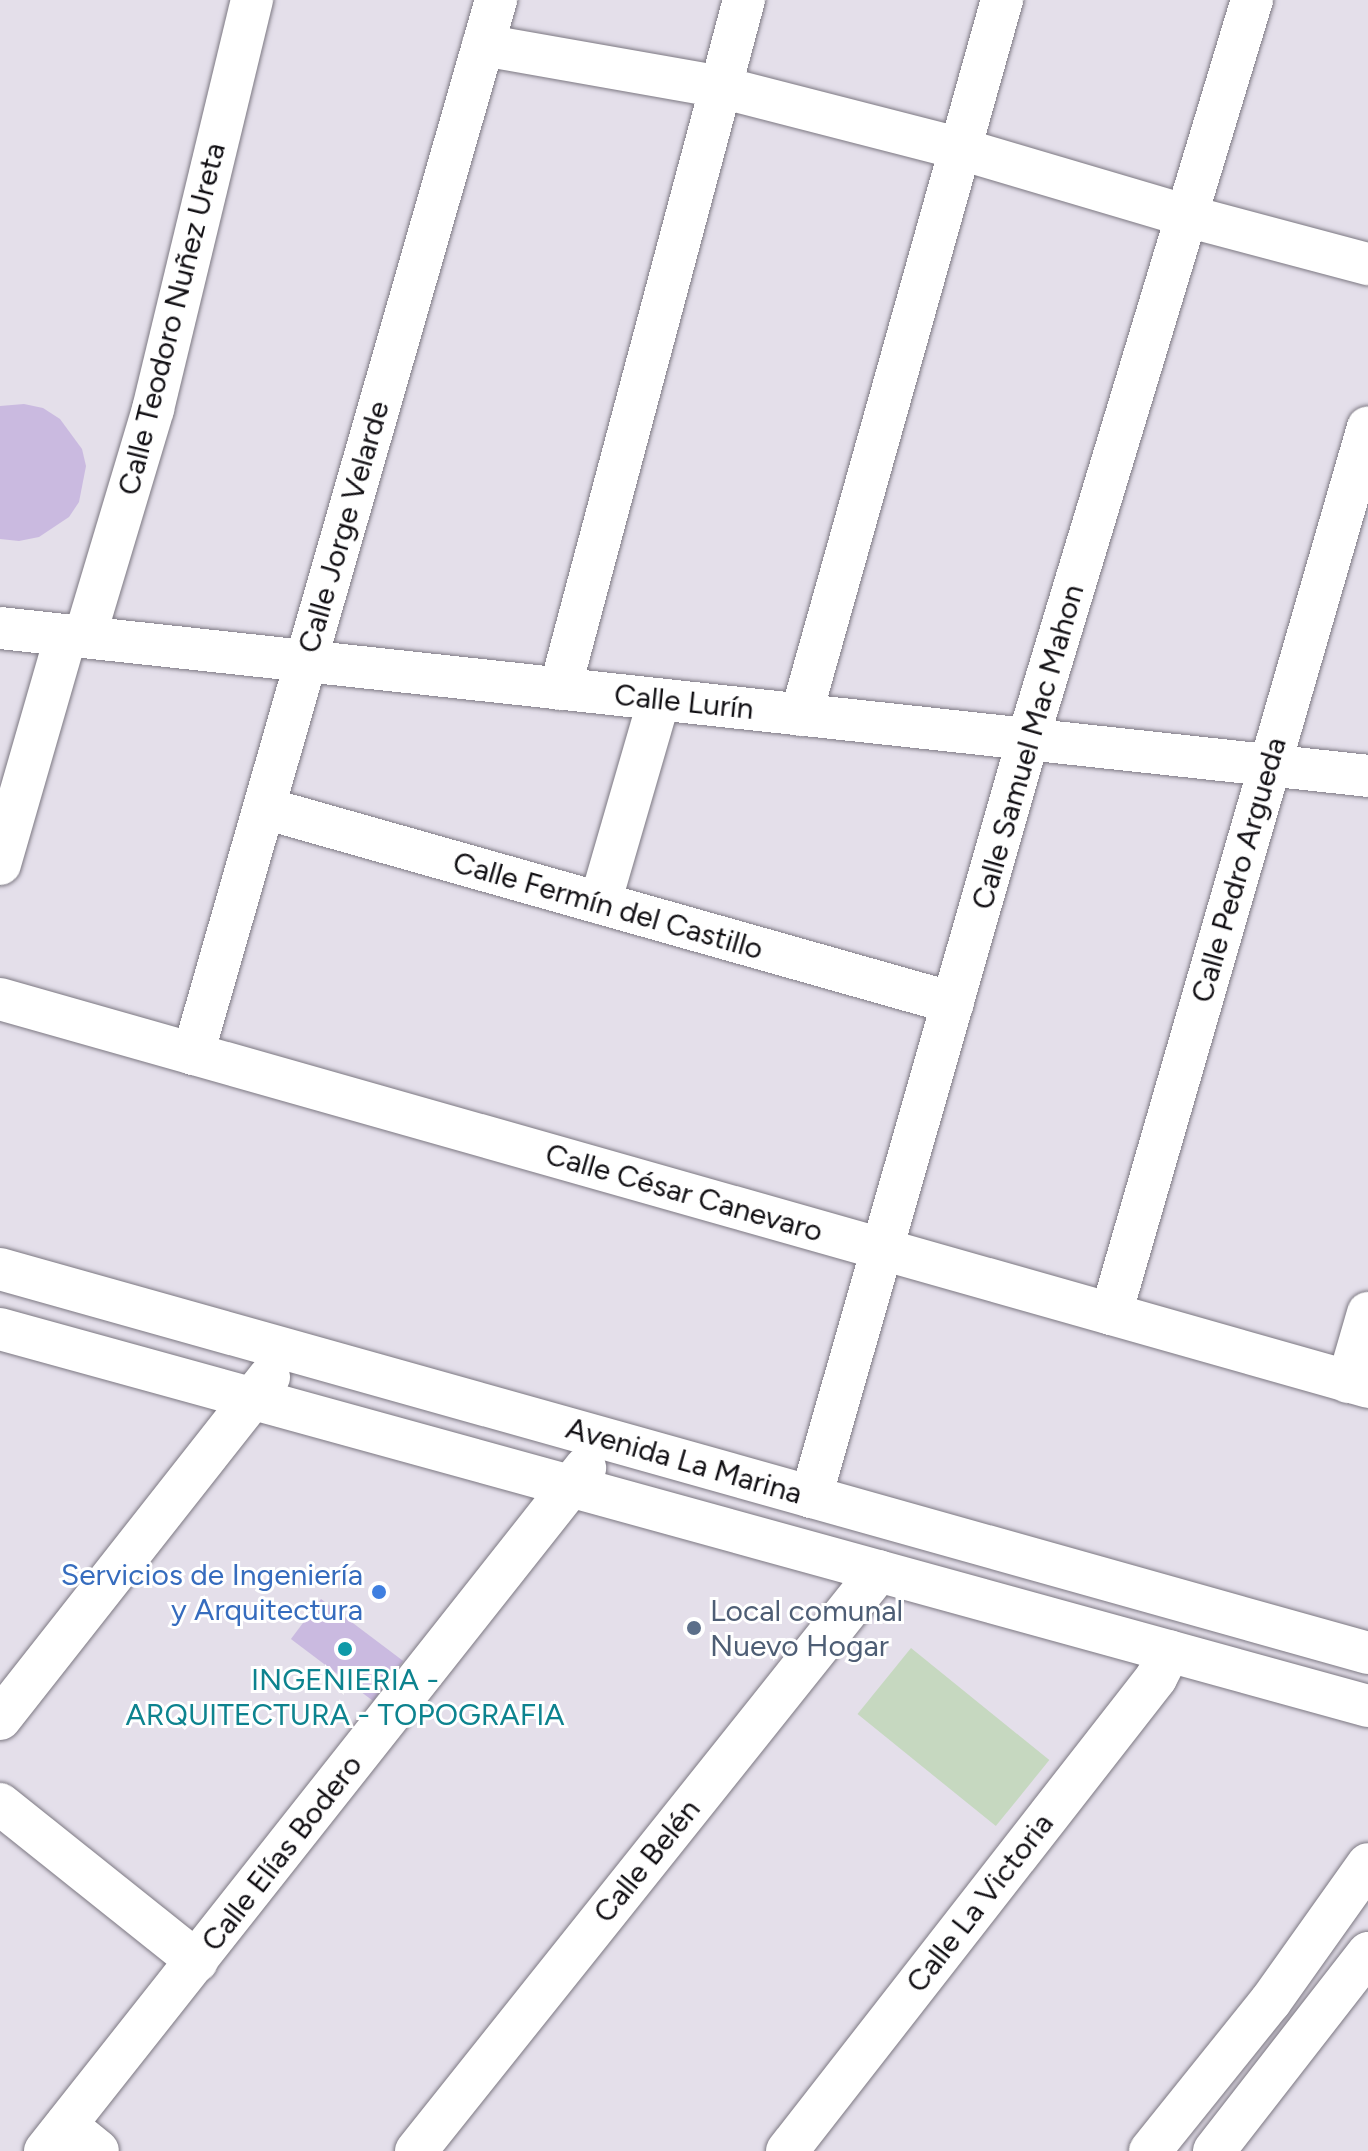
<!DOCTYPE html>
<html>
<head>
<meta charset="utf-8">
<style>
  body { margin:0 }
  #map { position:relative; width:1368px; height:2151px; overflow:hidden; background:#e4dfea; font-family:Figtree,sans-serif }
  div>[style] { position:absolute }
  .green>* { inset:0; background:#c6d8c0; transform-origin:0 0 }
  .building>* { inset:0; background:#cabae0; transform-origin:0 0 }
  .roads { filter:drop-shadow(0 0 2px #7c7882) drop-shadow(0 0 2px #7c7882) }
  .minor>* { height:42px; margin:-21px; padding:0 21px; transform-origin:21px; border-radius:21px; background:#fff }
  .dots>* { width:22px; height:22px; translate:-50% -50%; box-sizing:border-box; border:4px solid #fff; border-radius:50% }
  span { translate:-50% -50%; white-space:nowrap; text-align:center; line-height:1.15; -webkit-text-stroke:6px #fff; paint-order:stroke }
  .street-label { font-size:30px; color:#121014 }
  .shop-label { font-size:30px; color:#366cbe }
  .right { translate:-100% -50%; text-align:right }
  .service-label { font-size:30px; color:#4e5e75 }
  .left { translate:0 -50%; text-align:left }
  .culture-label { font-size:30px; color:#0d838f }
</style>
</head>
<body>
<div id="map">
  <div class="green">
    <i style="left:911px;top:1648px;width:178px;height:85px;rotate:39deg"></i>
  </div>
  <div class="building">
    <i style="clip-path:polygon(24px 404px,43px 408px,60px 419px,82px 449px,86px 466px,79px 502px,69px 517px,39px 537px,19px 541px,0 539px,0 406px)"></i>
    <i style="left:321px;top:1599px;width:103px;height:50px;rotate:37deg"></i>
  </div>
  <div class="roads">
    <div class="minor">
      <i style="left:483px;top:45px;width:241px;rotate:10deg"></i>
      <i style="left:720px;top:87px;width:249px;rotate:14.4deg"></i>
      <i style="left:961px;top:149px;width:236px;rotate:16.5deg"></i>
      <i style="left:1187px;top:216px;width:187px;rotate:14.9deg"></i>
      <i style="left:0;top:628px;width:1376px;rotate:6.17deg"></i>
      <i style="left:85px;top:636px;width:237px;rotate:-73.3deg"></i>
      <i style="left:153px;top:409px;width:421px;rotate:-76.4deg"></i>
      <i style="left:560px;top:689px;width:713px;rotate:-75.05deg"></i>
      <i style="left:801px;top:715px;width:743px;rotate:-74.3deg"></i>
      <i style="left:264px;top:808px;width:716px;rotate:15.8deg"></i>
      <i style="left:0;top:864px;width:238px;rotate:-73.9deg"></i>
      <i style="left:600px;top:903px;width:211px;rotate:-73.8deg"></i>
      <i style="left:0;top:999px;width:1422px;rotate:15.83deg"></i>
      <i style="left:193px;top:1054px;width:1097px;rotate:-73.96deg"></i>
      <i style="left:0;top:1269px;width:1421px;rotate:15.68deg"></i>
      <i style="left:1111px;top:1314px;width:923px;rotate:-73.84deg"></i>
      <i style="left:0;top:1329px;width:1419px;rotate:15.41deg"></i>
      <i style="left:1348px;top:1382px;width:72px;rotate:-73.8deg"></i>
      <i style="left:811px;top:1497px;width:788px;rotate:-74.02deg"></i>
      <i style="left:1028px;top:739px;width:772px;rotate:-73.14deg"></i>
      <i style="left:0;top:1719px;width:435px;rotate:-51.8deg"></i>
      <i style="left:0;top:1804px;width:252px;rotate:38.6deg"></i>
      <i style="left:66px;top:2125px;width:41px;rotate:39.1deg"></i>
      <i style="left:45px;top:2151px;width:871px;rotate:-51.67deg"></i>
      <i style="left:416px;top:2151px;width:742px;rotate:-51.4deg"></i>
      <i style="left:787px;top:2151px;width:600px;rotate:-52.04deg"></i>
      <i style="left:1156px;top:1678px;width:30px;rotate:-63deg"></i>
      <i style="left:1150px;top:2151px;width:191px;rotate:-51.2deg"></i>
      <i style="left:1270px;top:2002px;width:169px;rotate:-54.6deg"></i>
      <i style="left:1214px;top:2151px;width:251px;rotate:-52.1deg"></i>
    </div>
  </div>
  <div class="dots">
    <i style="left:379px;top:1592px;background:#3f7fe0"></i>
    <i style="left:694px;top:1628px;background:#5c6f8a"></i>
    <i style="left:345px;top:1649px;background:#0f9aa8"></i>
  </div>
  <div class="street-label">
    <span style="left:172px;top:319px;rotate:-76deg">Calle Teodoro Nuñez Ureta</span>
    <span style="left:344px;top:527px;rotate:-74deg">Calle Jorge Velarde</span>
    <span style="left:684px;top:702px;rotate:6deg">Calle Lurín</span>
    <span style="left:1028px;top:747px;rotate:-74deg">Calle Samuel Mac Mahon</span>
    <span style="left:1239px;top:870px;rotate:-74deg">Calle Pedro Argueda</span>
    <span style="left:608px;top:906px;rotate:16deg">Calle Fermín del Castillo</span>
    <span style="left:684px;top:1193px;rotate:16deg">Calle César Canevaro</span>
    <span style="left:684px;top:1461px;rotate:16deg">Avenida La Marina</span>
    <span style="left:282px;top:1853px;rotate:-52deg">Calle Elías Bodero</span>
    <span style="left:647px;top:1861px;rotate:-51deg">Calle Belén</span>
    <span style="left:980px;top:1903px;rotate:-52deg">Calle La Victoria</span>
  </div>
  <div class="shop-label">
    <span class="right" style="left:363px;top:1592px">Servicios de Ingeniería<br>y Arquitectura</span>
  </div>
  <div class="service-label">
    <span class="left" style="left:710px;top:1628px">Local comunal<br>Nuevo Hogar</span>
  </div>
  <div class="culture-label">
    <span style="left:345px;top:1697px">INGENIERIA -<br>ARQUITECTURA - TOPOGRAFIA</span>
  </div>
</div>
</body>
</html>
